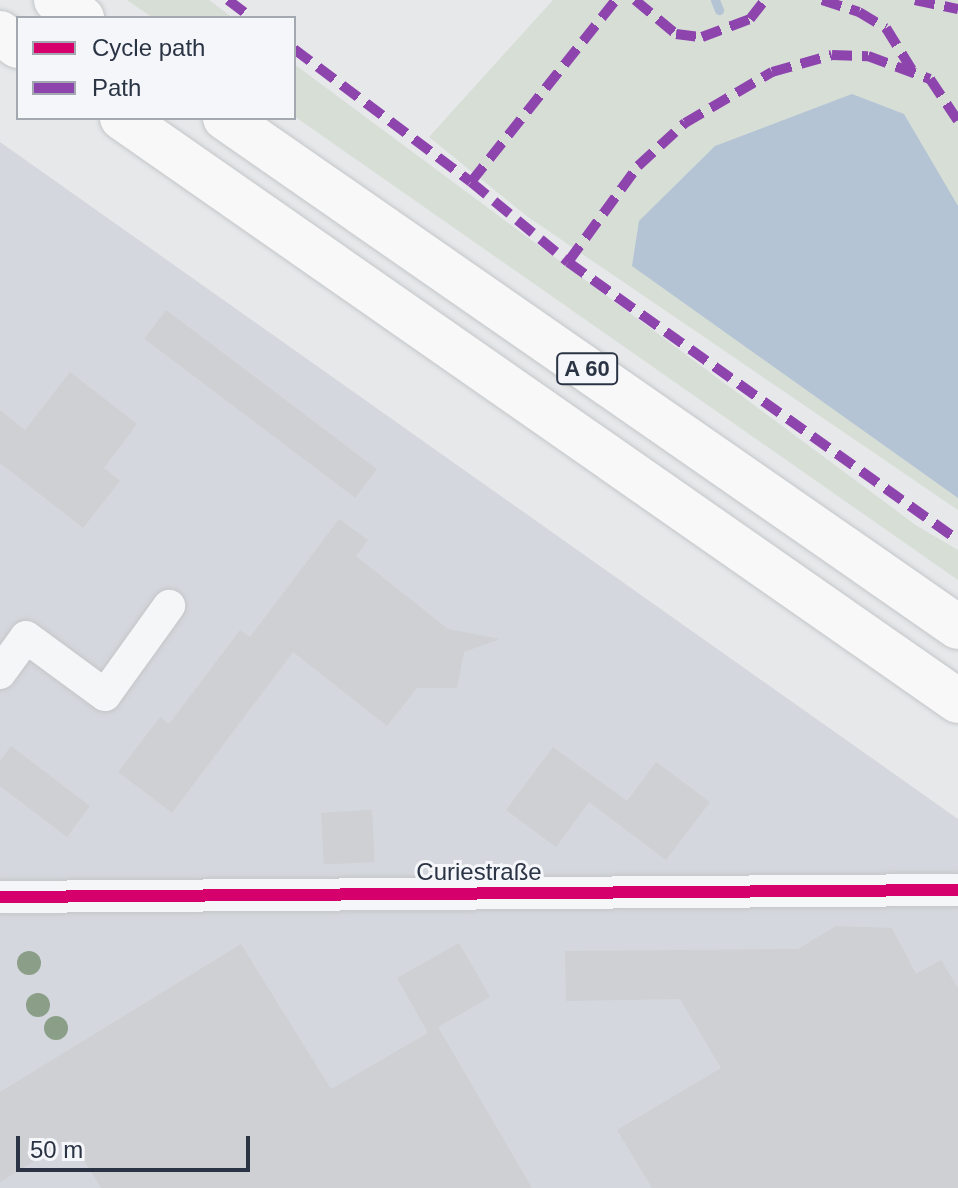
<!DOCTYPE html>
<html>
<head>
<meta charset="utf-8">
<style>
  body { margin:0 }
  #map { position:relative; width:958px; height:1188px; overflow:hidden; background:#e6e8ea; font-family:Helvetica,sans-serif }
  div>[style] { position:absolute }
  .built>* { inset:0; background:#d4d7dd }
  .green>* { inset:0; background:#d6ded6 }
  .water>* { inset:0; background:#b4c4d5 }
  .stream>* { height:9px; margin:-4.5px; padding:0 4.5px; transform-origin:4.5px; border-radius:4.5px; background:#b4c4d5 }
  .building>* { inset:0; background:#ced0d3; transform-origin:0 0 }
  .roads { filter:drop-shadow(0 0 2px #c4c6c8) drop-shadow(0 0 2px #c4c6c8) }
  .minor>* { height:32px; margin:-16px; padding:0 16px; transform-origin:16px; border-radius:16px; background:#f5f6f7 }
  .highway>* { height:44px; margin:-22px; padding:0 22px; transform-origin:22px; border-radius:22px; background:#f8f8f8 }
  .quiet>* { height:10px; margin-top:-5px; transform-origin:0; background:repeating-linear-gradient(90deg,#8e44ad 0 20px,transparent 0 30px) }
  .cycleway>* { height:12px; margin:-6px; padding:0 6px; transform-origin:6px; border-radius:6px; background:#d6006c }
  .trees>* { width:24px; height:24px; margin:-12px; border-radius:50%; background:#8a9e88 }
  span { translate:-50% -50%; white-space:nowrap; text-align:center; line-height:1.15; -webkit-text-stroke:6px #f4f6f9; paint-order:stroke }
  .shield-label span { padding:2px 6px; background:#f4f6f9; border:2px solid; border-radius:6px; -webkit-text-stroke-width:0 }
  .shield-label { font-size:22px; color:#2b3445; font-weight:700 }
  .street-label { font-size:24px; color:#2b3445 }
  .legend { position:absolute; left:16px; top:16px; width:280px; height:104px; box-sizing:border-box; background:#f4f6f9; border:2px solid #a4a8b1; margin:0; padding:10px 14px; list-style:none; font-size:24px; color:#2b3445 }
  .legend li { display:flex; align-items:center; gap:16px; height:40px }
  .legend b { width:40px; border:2px solid #a4a8b1 }
  .scale { position:absolute; left:16px; top:1136px; width:234px; height:36px; box-sizing:border-box; border:4px solid #2b3445; border-top:0; padding-left:10px; font-size:24px; line-height:28px; white-space:nowrap; color:#2b3445; -webkit-text-stroke:6px #f4f6f9; paint-order:stroke }
</style>
</head>
<body>
<div id="map">
  <div class="built">
    <i style="clip-path:polygon(0 142px,958px 819px,958px 1188px,0 1188px)"></i>
  </div>
  <div class="green">
    <i style="clip-path:polygon(127px 0,209px 0,233px 18px,153px 18px)"></i>
    <i style="clip-path:polygon(553px 0,958px 0,958px 510px,528px 217px,429px 137px)"></i>
    <i style="clip-path:polygon(294px 64px,917px 526px,958px 550px,958px 580px,294px 116px)"></i>
  </div>
  <div class="water">
    <i style="clip-path:polygon(852px 94px,904px 114px,958px 206px,958px 498px,632px 266px,639px 221px,715px 146px)"></i>
  </div>
  <div class="stream">
    <i style="left:715px;top:0;width:11px;rotate:68deg"></i>
  </div>
  <div class="building">
    <i style="left:166px;top:310px;width:264px;height:36px;rotate:37deg"></i>
    <i style="clip-path:polygon(70px 372px,137px 424px,104px 468px,120px 481px,83px 528px,0 463px,0 410px,25px 430px)"></i>
    <i style="clip-path:polygon(339px 519px,368px 540px,356px 556px,448px 629px,500px 639px,464px 652px,457px 688px,417px 688px,387px 726px,293px 652px,172px 813px,118px 772px,160px 717px,169px 724px,240px 630px,250px 637px)"></i>
    <i style="clip-path:polygon(11px 746px,90px 806px,67px 837px,0 786px,0 761px)"></i>
    <i style="clip-path:polygon(553px 747px,627px 801px,656px 762px,710px 802px,666px 860px,589px 802px,556px 847px,506px 810px)"></i>
    <i style="left:372px;top:810px;width:52px;height:51px;rotate:87deg"></i>
    <i style="clip-path:polygon(836px 926px,892px 928px,916px 974px,941px 960px,958px 988px,958px 1188px,652px 1188px,617px 1130px,721px 1068px,680px 999px,566px 1001px,565px 951px,798px 949px)"></i>
    <i style="clip-path:polygon(459px 943px,490px 997px,438px 1027px,532px 1188px,101px 1188px,71px 1139px,0 1182px,0 1092px,241px 944px,331px 1089px,428px 1033px,397px 978px)"></i>
  </div>
  <div class="roads">
    <div class="minor">
      <i style="left:0;top:673px;width:44px;rotate:-54.2deg"></i>
      <i style="left:26px;top:637px;width:98px;rotate:36.3deg"></i>
      <i style="left:105px;top:695px;width:110px;rotate:-54.3deg"></i>
      <i style="left:0;top:897px;width:958px;rotate:-0.42deg"></i>
    </div>
    <div class="highway">
      <i style="left:56px;top:0;width:32px;rotate:35deg"></i>
      <i style="left:0;top:33px;width:22px;rotate:36deg"></i>
      <i style="left:122px;top:118px;width:1019px;rotate:34.89deg"></i>
      <i style="left:225px;top:118px;width:892px;rotate:34.78deg"></i>
    </div>
  </div>
  <div class="quiet">
    <i style="left:228px;top:0;width:30px;rotate:37deg"></i>
    <i style="left:635px;top:0;width:53px;rotate:39.7deg"></i>
    <i style="left:676px;top:34px;width:26px;rotate:7deg"></i>
    <i style="left:702px;top:37px;width:51px;rotate:-20.6deg"></i>
    <i style="left:750px;top:19px;width:24px;rotate:-52deg"></i>
    <i style="left:822px;top:0;width:39px;rotate:18deg"></i>
    <i style="left:859px;top:12px;width:31px;rotate:31deg"></i>
    <i style="left:886px;top:28px;width:49px;rotate:58.2deg"></i>
    <i style="left:915px;top:0;width:44px;rotate:11.8deg"></i>
    <i style="left:294px;top:49px;width:221px;rotate:36.9deg"></i>
    <i style="left:471px;top:182px;width:233px;rotate:-51.5deg"></i>
    <i style="left:471px;top:182px;width:126px;rotate:39.5deg"></i>
    <i style="left:568px;top:262px;width:479px;rotate:35.5deg"></i>
    <i style="left:568px;top:262px;width:119px;rotate:-53.9deg"></i>
    <i style="left:638px;top:166px;width:64px;rotate:-42.5deg"></i>
    <i style="left:685px;top:123px;width:101px;rotate:-30.4deg"></i>
    <i style="left:772px;top:72px;width:62px;rotate:-15.8deg"></i>
    <i style="left:832px;top:55px;width:36px;rotate:2deg"></i>
    <i style="left:868px;top:56px;width:66px;rotate:20.4deg"></i>
    <i style="left:930px;top:79px;width:50px;rotate:56.3deg"></i>
  </div>
  <div class="cycleway">
    <i style="left:0;top:897px;width:958px;rotate:-0.42deg"></i>
  </div>
  <div class="trees">
    <i style="left:29px;top:963px"></i>
    <i style="left:38px;top:1005px"></i>
    <i style="left:56px;top:1028px"></i>
  </div>
  <div class="shield-label">
    <span style="left:587px;top:369px">A 60</span>
  </div>
  <div class="street-label">
    <span style="left:479px;top:872px">Curiestraße</span>
  </div>
  <ul class="legend">
  <li><b style="height:10px;background:#d6006c"></b>Cycle path</li>
  <li><b style="height:10px;background:#8e44ad"></b>Path</li>
  </ul>
  <div class="scale">50 m</div>
</div>
</body>
</html>
